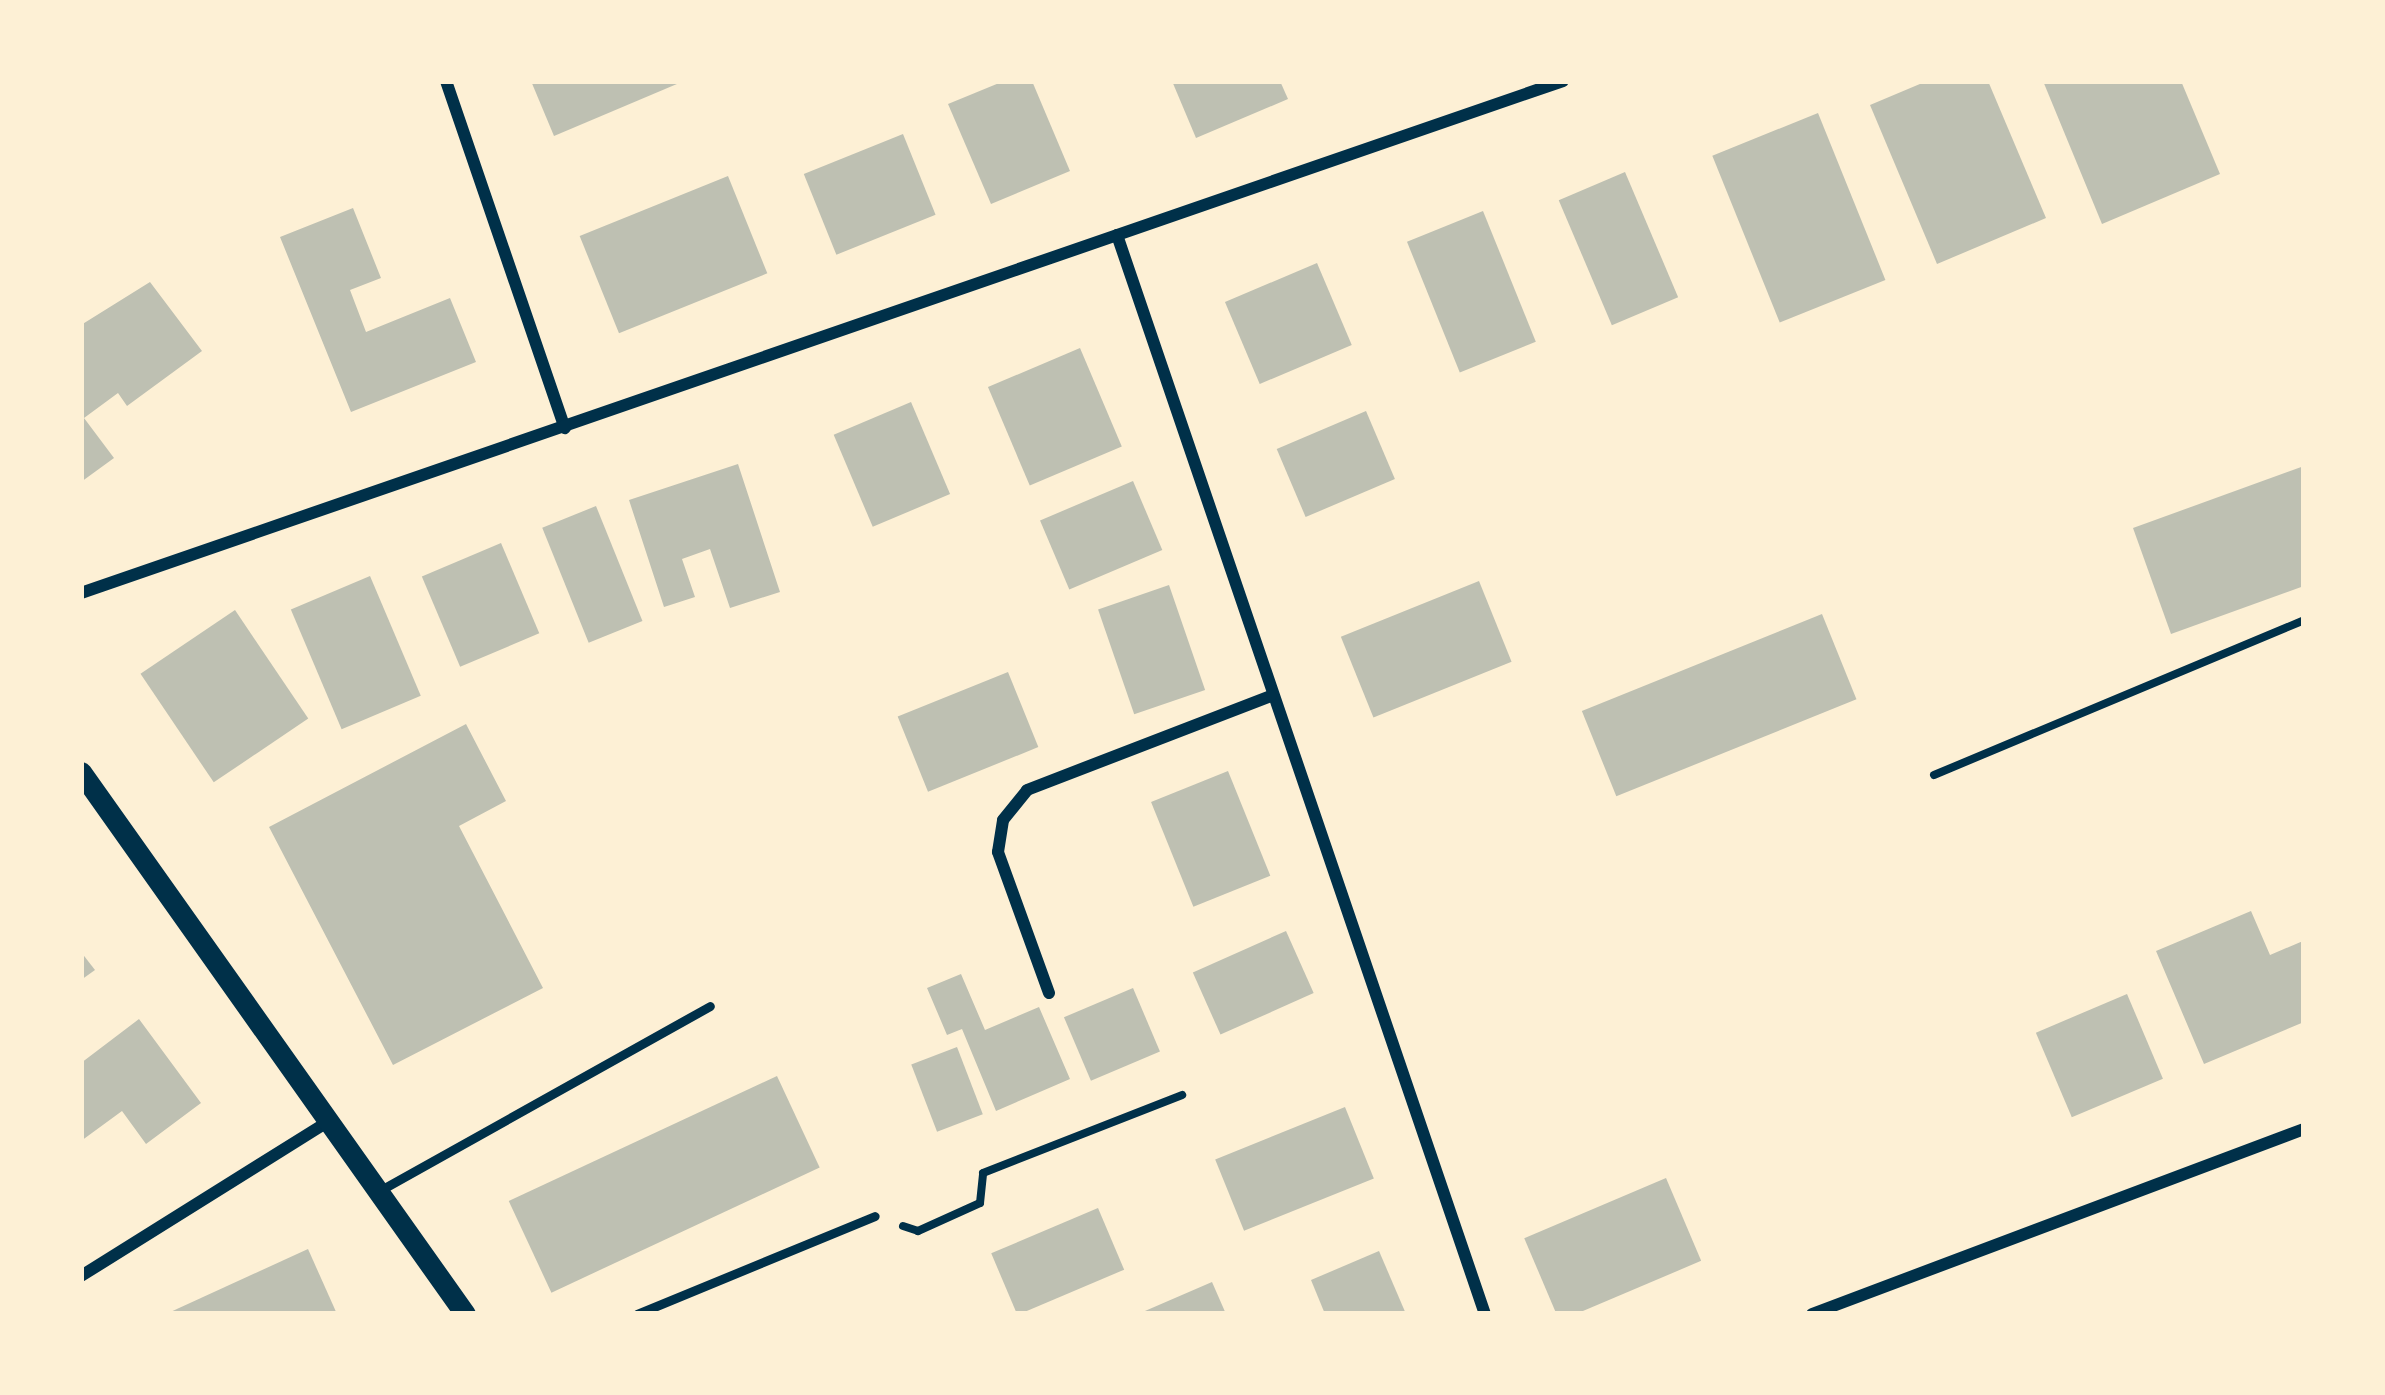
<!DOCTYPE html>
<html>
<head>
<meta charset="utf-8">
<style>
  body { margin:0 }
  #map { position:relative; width:2385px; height:1395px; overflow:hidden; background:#fdf0d5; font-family:Karla,sans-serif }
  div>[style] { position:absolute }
  .building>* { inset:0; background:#bec0b2; transform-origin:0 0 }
  .path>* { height:8px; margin:-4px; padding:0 4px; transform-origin:4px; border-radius:4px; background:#003049 }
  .service>* { height:9px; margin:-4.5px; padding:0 4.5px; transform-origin:4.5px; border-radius:4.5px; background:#003049 }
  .minor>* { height:12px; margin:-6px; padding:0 6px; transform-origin:6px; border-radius:6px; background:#003049 }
  .tertiary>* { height:21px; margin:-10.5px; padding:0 10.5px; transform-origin:10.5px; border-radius:10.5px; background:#003049 }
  span { translate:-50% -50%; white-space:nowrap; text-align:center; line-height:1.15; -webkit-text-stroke:9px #fdf0d5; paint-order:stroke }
  .frame { position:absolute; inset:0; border:84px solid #fdf0d5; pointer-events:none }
</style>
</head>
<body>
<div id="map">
  <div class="building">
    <i style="clip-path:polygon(531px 81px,684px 81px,554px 136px)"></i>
    <i style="clip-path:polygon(1004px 81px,1032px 81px,1070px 171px,991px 204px,948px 104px)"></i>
    <i style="clip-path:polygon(1172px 81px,1280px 81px,1288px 99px,1196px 138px)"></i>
    <i style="clip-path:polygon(1927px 81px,1988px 81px,2046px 218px,1937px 264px,1870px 105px)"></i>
    <i style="clip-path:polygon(2043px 81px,2181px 81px,2220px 174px,2102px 224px)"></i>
    <i style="left:1818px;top:113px;width:180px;height:114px;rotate:68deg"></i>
    <i style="left:903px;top:134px;width:87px;height:107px;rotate:68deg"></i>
    <i style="left:1625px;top:172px;width:136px;height:72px;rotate:67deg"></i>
    <i style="left:728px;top:176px;width:105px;height:160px;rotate:68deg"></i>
    <i style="clip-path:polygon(353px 208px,381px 278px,350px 290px,366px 332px,450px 298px,476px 362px,351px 412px,280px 237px)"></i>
    <i style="left:1483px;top:211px;width:141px;height:82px;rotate:68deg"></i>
    <i style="left:1317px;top:263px;width:89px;height:100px;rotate:67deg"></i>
    <i style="clip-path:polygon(150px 282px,202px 351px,127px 406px,118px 393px,84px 418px,114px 458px,81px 482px,81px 325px)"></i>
    <i style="left:1080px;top:348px;width:107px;height:100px;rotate:67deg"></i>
    <i style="left:911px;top:402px;width:100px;height:84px;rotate:67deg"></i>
    <i style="left:1366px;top:411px;width:74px;height:97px;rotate:67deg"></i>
    <i style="clip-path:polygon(738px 464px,780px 592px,730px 608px,710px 549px,682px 559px,695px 597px,664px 607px,629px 500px)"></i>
    <i style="clip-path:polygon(2304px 466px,2304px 586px,2171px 634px,2133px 528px)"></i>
    <i style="left:1133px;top:481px;width:75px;height:101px;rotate:67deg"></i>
    <i style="left:596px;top:506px;width:124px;height:58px;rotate:68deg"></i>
    <i style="left:501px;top:543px;width:98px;height:86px;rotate:67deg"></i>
    <i style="left:370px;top:576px;width:130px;height:86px;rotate:67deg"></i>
    <i style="left:1479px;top:581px;width:87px;height:149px;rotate:68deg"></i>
    <i style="left:1169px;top:585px;width:111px;height:75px;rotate:71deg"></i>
    <i style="left:235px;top:610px;width:131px;height:114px;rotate:56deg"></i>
    <i style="left:1822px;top:614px;width:92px;height:259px;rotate:68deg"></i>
    <i style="left:1008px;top:672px;width:81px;height:119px;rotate:68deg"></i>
    <i style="clip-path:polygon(466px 724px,506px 801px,459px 826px,543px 988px,393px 1065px,269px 827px)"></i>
    <i style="left:1228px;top:771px;width:113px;height:83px;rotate:68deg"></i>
    <i style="clip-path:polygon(2251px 911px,2270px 955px,2303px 941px,2304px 1022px,2204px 1064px,2156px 951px)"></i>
    <i style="left:1286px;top:931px;width:68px;height:102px;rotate:66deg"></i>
    <i style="clip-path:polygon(81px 952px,95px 970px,81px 980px)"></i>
    <i style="clip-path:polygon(961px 974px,985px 1030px,1039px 1007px,1070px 1079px,996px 1111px,962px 1029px,947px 1035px,927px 988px)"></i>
    <i style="left:1133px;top:988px;width:69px;height:75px;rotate:67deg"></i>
    <i style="left:2127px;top:994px;width:92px;height:99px;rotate:67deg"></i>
    <i style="clip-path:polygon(139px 1019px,201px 1103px,146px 1144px,122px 1111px,81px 1141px,81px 1063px)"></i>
    <i style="left:957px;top:1047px;width:72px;height:49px;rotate:69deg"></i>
    <i style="left:777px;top:1076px;width:101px;height:296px;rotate:65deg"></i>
    <i style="left:1345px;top:1107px;width:77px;height:140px;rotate:68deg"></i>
    <i style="left:1666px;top:1178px;width:90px;height:154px;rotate:67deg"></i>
    <i style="left:1098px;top:1208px;width:67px;height:116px;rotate:67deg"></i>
    <i style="clip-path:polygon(308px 1249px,337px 1314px,166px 1314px)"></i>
    <i style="clip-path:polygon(1379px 1251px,1406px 1314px,1325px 1314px,1311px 1280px)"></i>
    <i style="clip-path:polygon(1212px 1282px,1226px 1314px,1138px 1314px)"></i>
  </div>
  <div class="path">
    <i style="left:1934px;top:775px;width:401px;rotate:-22.7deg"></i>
    <i style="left:903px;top:1226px;width:16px;rotate:18deg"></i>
    <i style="left:918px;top:1231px;width:68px;rotate:-24.3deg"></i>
    <i style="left:980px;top:1203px;width:30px;rotate:-84deg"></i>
    <i style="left:983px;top:1173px;width:214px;rotate:-21.4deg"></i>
  </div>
  <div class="service">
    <i style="left:379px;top:1191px;width:379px;rotate:-29.2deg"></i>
    <i style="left:637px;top:1314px;width:257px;rotate:-22.4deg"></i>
  </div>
  <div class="minor">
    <i style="left:446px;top:81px;width:367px;rotate:71.1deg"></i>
    <i style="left:1117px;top:235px;width:1140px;rotate:71.17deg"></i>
    <i style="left:81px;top:593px;width:1568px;rotate:-19.06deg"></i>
    <i style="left:1049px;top:993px;width:150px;rotate:-109.9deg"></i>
    <i style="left:998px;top:852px;width:32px;rotate:-81deg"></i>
    <i style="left:1003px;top:820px;width:38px;rotate:-51deg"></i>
    <i style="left:1027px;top:790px;width:261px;rotate:-21.1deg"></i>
    <i style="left:81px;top:1276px;width:292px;rotate:-32deg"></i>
    <i style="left:1812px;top:1314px;width:526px;rotate:-20.61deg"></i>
  </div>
  <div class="tertiary">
    <i style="left:81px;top:772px;width:664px;rotate:54.68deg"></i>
  </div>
  <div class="frame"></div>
</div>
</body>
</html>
